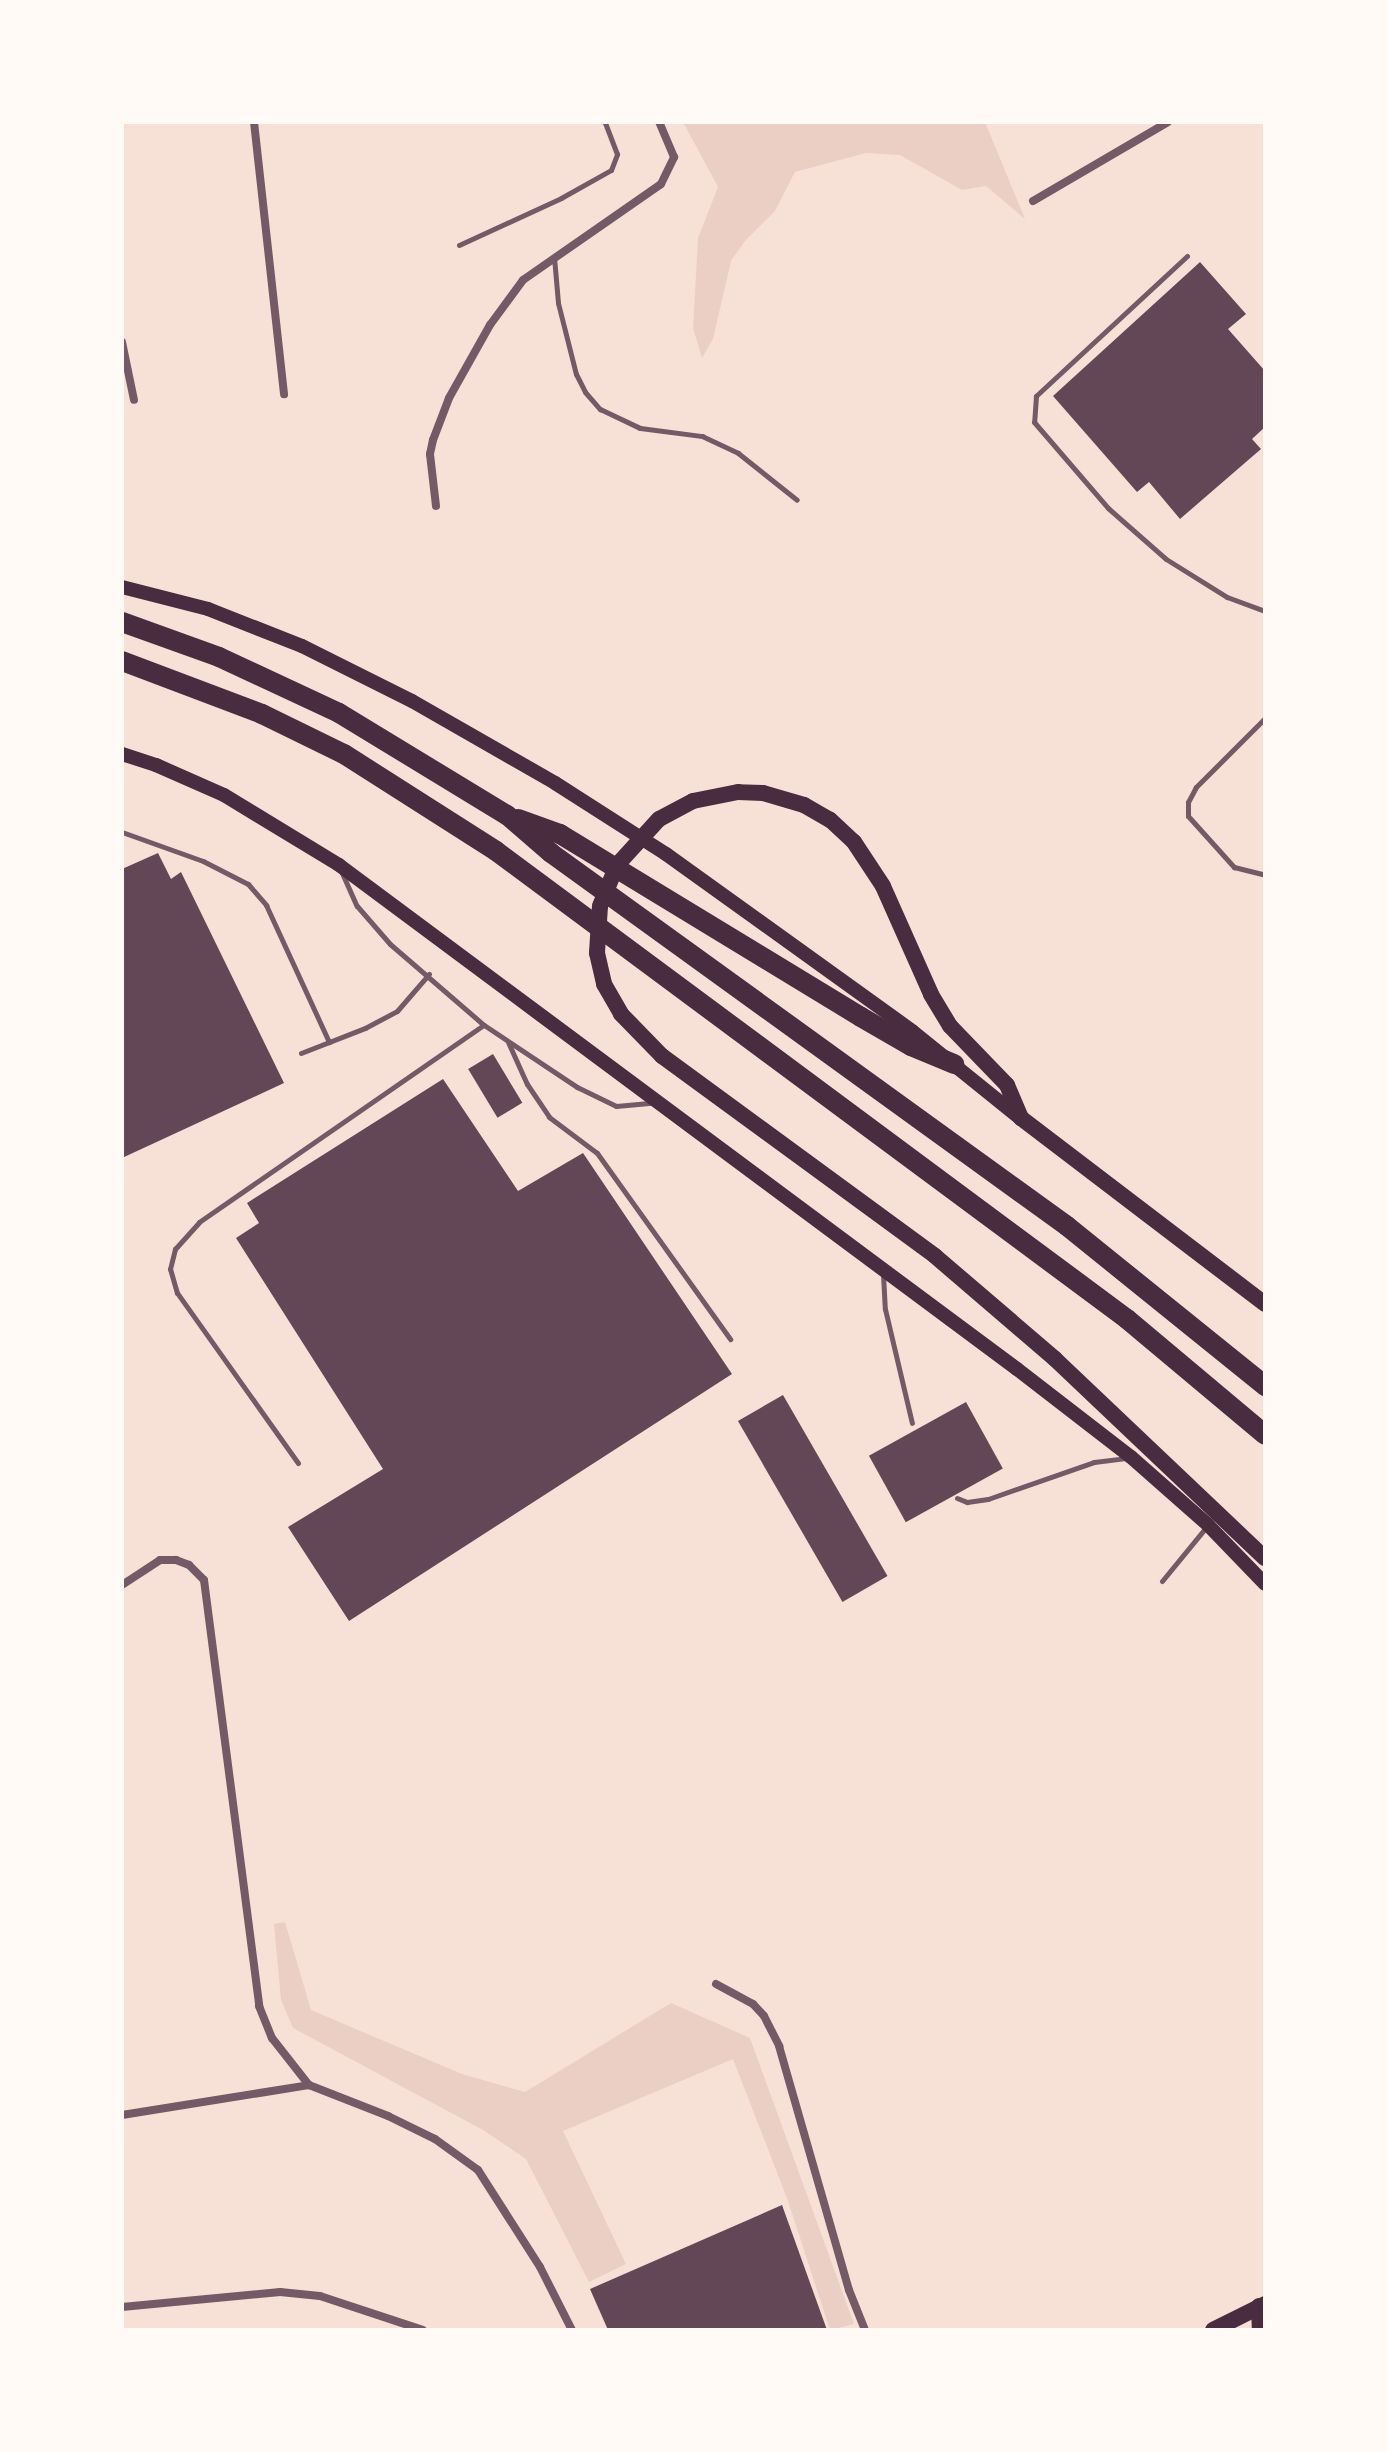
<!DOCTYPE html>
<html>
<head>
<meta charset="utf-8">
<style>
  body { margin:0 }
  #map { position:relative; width:1387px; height:2452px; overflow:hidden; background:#f7e1d7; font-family:"Varela Round",sans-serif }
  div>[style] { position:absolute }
  .green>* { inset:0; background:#ebcfc5 }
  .building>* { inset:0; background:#644757; transform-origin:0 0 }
  .service>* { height:5px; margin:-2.5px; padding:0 2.5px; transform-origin:2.5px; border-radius:2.5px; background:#755966 }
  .minor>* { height:8px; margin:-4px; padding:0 4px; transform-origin:4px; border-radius:4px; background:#755966 }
  .secondary>* { height:14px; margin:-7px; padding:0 7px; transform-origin:7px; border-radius:7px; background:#4a2c40 }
  .primary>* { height:16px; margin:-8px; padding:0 8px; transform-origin:8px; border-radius:8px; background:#4a2c40 }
  .motorway>* { height:20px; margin:-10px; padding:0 10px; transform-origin:10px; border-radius:10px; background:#4a2c40 }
  span { translate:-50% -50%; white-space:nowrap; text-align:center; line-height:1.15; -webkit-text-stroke:6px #fffaf5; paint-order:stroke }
  .frame { position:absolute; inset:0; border:124px solid #fffaf5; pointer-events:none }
</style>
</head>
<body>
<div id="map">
  <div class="green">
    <i style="clip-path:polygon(683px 122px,985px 122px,1025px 219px,986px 186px,962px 190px,900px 155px,866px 153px,795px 172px,775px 211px,745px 241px,731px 261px,713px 339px,702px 358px,693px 328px,698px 238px,718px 187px)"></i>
    <i style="clip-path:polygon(285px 1922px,311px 2010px,462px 2074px,525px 2092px,671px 2003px,750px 2038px,854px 2324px,830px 2330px,788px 2201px,733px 2059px,563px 2131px,626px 2264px,589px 2282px,526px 2159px,483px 2130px,293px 2028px,281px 2000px,274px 1924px)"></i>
  </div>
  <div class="building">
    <i style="clip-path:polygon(1200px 262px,1246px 314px,1228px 329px,1265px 371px,1265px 427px,1252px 439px,1261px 449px,1180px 519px,1149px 482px,1137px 492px,1053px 396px)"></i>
    <i style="clip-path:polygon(158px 853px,171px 879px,181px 872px,284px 1083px,122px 1158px,122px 869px)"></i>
    <i style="left:493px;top:1054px;width:57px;height:29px;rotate:59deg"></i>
    <i style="clip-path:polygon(443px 1079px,518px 1191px,583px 1153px,732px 1374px,349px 1621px,288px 1527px,383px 1469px,236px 1238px,259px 1223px,247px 1203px)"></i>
    <i style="left:783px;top:1395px;width:209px;height:52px;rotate:60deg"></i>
    <i style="left:966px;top:1402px;width:76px;height:111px;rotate:61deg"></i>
    <i style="clip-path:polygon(782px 2205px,827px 2330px,608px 2330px,590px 2289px)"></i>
  </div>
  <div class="service">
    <i style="left:459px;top:245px;width:112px;rotate:-24.7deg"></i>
    <i style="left:561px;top:198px;width:57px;rotate:-29.2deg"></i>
    <i style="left:611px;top:170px;width:17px;rotate:-69deg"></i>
    <i style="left:617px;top:154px;width:34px;rotate:-111deg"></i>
    <i style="left:1187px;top:256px;width:206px;rotate:137.2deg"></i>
    <i style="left:1036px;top:396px;width:26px;rotate:94deg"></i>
    <i style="left:1034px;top:422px;width:113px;rotate:49.3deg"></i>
    <i style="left:1108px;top:508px;width:77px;rotate:41.3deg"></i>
    <i style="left:1166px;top:559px;width:72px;rotate:31.9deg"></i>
    <i style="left:1227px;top:597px;width:40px;rotate:20.2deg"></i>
    <i style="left:554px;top:257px;width:46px;rotate:85deg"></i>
    <i style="left:558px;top:303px;width:73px;rotate:75.8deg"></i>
    <i style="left:576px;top:374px;width:20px;rotate:63deg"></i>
    <i style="left:585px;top:392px;width:23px;rotate:49deg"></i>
    <i style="left:600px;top:409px;width:44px;rotate:25.4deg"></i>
    <i style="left:640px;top:428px;width:63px;rotate:7.4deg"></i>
    <i style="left:702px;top:436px;width:40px;rotate:25deg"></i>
    <i style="left:738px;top:453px;width:75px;rotate:38.5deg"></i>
    <i style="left:1265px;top:718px;width:98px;rotate:135deg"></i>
    <i style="left:1196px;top:787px;width:17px;rotate:118deg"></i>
    <i style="left:1188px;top:802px;width:14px;rotate:90deg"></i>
    <i style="left:1188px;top:816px;width:69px;rotate:48deg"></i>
    <i style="left:1234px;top:867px;width:32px;rotate:14deg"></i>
    <i style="left:122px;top:832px;width:86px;rotate:19.7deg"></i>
    <i style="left:203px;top:861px;width:51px;rotate:27.1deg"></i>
    <i style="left:248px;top:884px;width:28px;rotate:49deg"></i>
    <i style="left:266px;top:905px;width:151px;rotate:65.3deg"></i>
    <i style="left:342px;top:873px;width:36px;rotate:66deg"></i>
    <i style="left:357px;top:906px;width:50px;rotate:49deg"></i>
    <i style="left:390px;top:944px;width:124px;rotate:40.8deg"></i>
    <i style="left:484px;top:1025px;width:112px;rotate:33.7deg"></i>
    <i style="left:577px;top:1087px;width:43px;rotate:26deg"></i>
    <i style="left:616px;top:1106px;width:36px;rotate:-5deg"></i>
    <i style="left:508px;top:1042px;width:46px;rotate:65.7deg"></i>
    <i style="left:527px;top:1084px;width:40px;rotate:56deg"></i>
    <i style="left:549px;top:1117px;width:60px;rotate:36.9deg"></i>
    <i style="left:597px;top:1153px;width:229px;rotate:54.4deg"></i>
    <i style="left:301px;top:1053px;width:69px;rotate:-21.3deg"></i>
    <i style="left:365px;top:1028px;width:36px;rotate:-28deg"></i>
    <i style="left:397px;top:1011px;width:49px;rotate:-49.1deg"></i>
    <i style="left:883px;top:1274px;width:35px;rotate:87deg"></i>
    <i style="left:885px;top:1309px;width:117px;rotate:76.7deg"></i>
    <i style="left:298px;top:1463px;width:209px;rotate:-125.4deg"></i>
    <i style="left:177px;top:1293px;width:25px;rotate:-106deg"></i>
    <i style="left:170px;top:1269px;width:21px;rotate:-76deg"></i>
    <i style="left:175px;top:1249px;width:36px;rotate:-48deg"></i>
    <i style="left:199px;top:1222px;width:346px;rotate:-34.7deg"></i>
    <i style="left:957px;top:1498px;width:11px;rotate:22deg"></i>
    <i style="left:967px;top:1502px;width:21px;rotate:-8deg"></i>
    <i style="left:988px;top:1499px;width:112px;rotate:-19.2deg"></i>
    <i style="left:1094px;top:1462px;width:34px;rotate:-7deg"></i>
    <i style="left:1162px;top:1581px;width:71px;rotate:-50.7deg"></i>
  </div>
  <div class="minor">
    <i style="left:254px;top:122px;width:274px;rotate:83.7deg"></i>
    <i style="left:1033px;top:201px;width:156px;rotate:-30.3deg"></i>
    <i style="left:122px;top:342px;width:59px;rotate:78.3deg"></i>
    <i style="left:436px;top:506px;width:52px;rotate:-96.6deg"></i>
    <i style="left:430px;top:454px;width:14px;rotate:-78deg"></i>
    <i style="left:433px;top:440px;width:45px;rotate:-69.1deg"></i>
    <i style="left:449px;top:398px;width:84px;rotate:-60.7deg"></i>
    <i style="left:490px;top:325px;width:56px;rotate:-53.7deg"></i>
    <i style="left:523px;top:280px;width:168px;rotate:-34.8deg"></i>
    <i style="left:661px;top:184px;width:30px;rotate:-64deg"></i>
    <i style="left:674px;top:157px;width:38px;rotate:-113deg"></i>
    <i style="left:122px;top:1585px;width:45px;rotate:-33.3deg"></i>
    <i style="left:160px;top:1560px;width:16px"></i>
    <i style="left:176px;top:1560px;width:14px;rotate:21deg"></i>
    <i style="left:189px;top:1565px;width:21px;rotate:45deg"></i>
    <i style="left:204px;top:1580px;width:430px;rotate:82.6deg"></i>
    <i style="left:259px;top:2006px;width:35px;rotate:68deg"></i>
    <i style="left:272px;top:2038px;width:60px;rotate:51.8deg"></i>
    <i style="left:716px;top:1984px;width:42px;rotate:28.4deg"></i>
    <i style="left:753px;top:2004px;width:16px;rotate:47deg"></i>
    <i style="left:764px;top:2016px;width:34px;rotate:63deg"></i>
    <i style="left:779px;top:2046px;width:254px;rotate:74deg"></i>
    <i style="left:849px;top:2290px;width:43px;rotate:68.2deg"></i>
    <i style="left:122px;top:2115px;width:189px;rotate:-9.1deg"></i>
    <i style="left:309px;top:2085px;width:85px;rotate:21.4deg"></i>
    <i style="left:388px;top:2116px;width:52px;rotate:26.1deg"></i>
    <i style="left:435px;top:2139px;width:53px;rotate:35.8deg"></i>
    <i style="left:478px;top:2170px;width:115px;rotate:57.4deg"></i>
    <i style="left:540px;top:2267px;width:71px;rotate:63.1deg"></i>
    <i style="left:122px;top:2307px;width:159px;rotate:-5.4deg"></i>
    <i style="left:280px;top:2292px;width:40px;rotate:5.7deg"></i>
    <i style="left:320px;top:2296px;width:108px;rotate:18.3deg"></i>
  </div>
  <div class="secondary">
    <i style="left:122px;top:587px;width:89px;rotate:14.3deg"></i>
    <i style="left:208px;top:609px;width:101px;rotate:21.5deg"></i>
    <i style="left:302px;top:646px;width:123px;rotate:26.6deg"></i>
    <i style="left:412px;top:701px;width:165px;rotate:29.8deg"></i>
    <i style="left:555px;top:783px;width:132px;rotate:32.6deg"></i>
    <i style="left:666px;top:854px;width:303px;rotate:35.7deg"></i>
    <i style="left:912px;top:1031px;width:139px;rotate:38.9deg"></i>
    <i style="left:122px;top:754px;width:36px;rotate:18deg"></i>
    <i style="left:156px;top:765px;width:74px;rotate:23.8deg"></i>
    <i style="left:224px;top:795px;width:135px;rotate:31.3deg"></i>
    <i style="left:339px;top:865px;width:845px;rotate:36.63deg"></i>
    <i style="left:1017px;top:1369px;width:144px;rotate:37.7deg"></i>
    <i style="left:1131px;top:1457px;width:103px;rotate:41.4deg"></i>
    <i style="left:1208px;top:1525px;width:82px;rotate:46deg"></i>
  </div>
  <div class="primary">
    <i style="left:1265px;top:1304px;width:307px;rotate:-142.7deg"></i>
    <i style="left:1021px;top:1118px;width:36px;rotate:-113deg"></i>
    <i style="left:1007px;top:1085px;width:82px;rotate:-134deg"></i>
    <i style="left:950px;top:1026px;width:37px;rotate:-121deg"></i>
    <i style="left:931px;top:994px;width:118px;rotate:-114deg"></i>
    <i style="left:883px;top:886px;width:53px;rotate:-123.4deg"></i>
    <i style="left:854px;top:842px;width:33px;rotate:-137deg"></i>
    <i style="left:830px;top:820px;width:30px;rotate:-150deg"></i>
    <i style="left:804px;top:805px;width:43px;rotate:-163.7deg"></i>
    <i style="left:763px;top:793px;width:25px;rotate:-178deg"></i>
    <i style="left:738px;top:792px;width:46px;rotate:168.7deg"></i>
    <i style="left:693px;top:801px;width:38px;rotate:152deg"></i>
    <i style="left:659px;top:819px;width:62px;rotate:132.4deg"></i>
    <i style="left:617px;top:865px;width:44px;rotate:112.5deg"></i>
    <i style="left:600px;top:906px;width:47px;rotate:93.7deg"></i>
    <i style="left:597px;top:953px;width:32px;rotate:77deg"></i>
    <i style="left:604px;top:984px;width:34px;rotate:60deg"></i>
    <i style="left:621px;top:1014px;width:59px;rotate:45.7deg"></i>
    <i style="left:662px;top:1056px;width:338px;rotate:36.2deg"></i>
    <i style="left:935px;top:1256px;width:158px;rotate:40.6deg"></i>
    <i style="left:1055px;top:1359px;width:289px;rotate:43.5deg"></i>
    <i style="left:1259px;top:2306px;width:24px;rotate:88deg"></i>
    <i style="left:1213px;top:2330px;width:58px;rotate:-26.6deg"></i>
  </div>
  <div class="motorway">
    <i style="left:122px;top:622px;width:103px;rotate:19.8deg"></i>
    <i style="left:219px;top:657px;width:132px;rotate:25deg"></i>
    <i style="left:339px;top:713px;width:197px;rotate:31.3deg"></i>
    <i style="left:507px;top:815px;width:58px;rotate:40.8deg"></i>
    <i style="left:551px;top:853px;width:637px;rotate:35.86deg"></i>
    <i style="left:1067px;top:1226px;width:255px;rotate:38.9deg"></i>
    <i style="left:122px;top:661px;width:150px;rotate:20.7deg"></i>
    <i style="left:262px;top:714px;width:91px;rotate:26deg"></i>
    <i style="left:344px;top:754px;width:180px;rotate:32.5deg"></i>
    <i style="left:496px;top:851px;width:786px;rotate:36.56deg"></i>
    <i style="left:1127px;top:1319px;width:180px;rotate:40deg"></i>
    <i style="left:518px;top:819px;width:45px;rotate:19.7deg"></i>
    <i style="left:560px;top:834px;width:352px;rotate:31.3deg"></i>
    <i style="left:861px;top:1017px;width:58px;rotate:30.1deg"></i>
    <i style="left:911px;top:1046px;width:47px;rotate:22.7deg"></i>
  </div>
  <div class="frame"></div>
</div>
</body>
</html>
